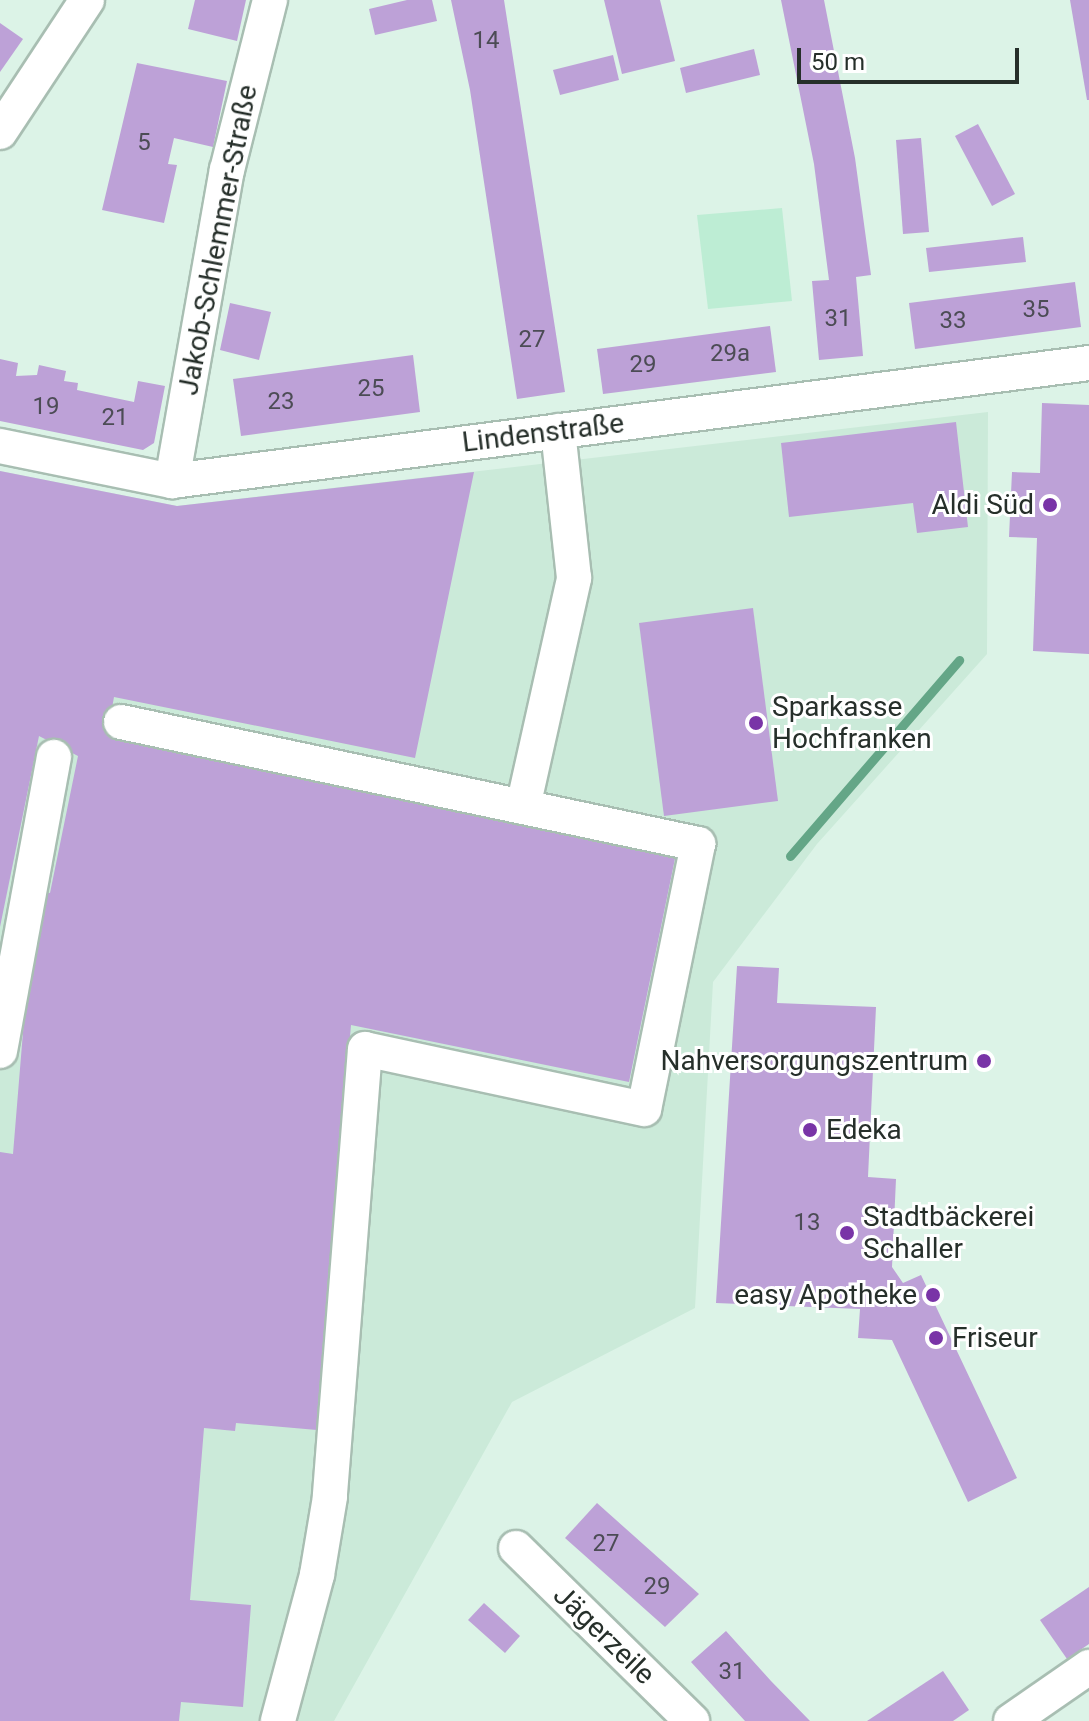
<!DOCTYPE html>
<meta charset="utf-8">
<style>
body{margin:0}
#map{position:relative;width:1089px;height:1721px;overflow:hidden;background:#dcf3e7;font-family:Roboto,sans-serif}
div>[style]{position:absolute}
.built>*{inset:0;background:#cbead9}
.green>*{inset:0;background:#bdedd4}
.stream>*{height:9px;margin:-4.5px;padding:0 4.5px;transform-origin:4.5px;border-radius:4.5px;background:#64a687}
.building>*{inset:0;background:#bda1d7}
.roads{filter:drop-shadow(2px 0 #a8beb2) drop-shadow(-2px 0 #a8beb2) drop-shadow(0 2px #a8beb2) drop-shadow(0 -2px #a8beb2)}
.minor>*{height:34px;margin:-17px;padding:0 17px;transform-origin:17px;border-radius:17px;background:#fff}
.dots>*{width:22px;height:22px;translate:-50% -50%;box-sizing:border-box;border:4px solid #fff;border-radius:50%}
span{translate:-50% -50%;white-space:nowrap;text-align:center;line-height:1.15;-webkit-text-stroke:6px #fff;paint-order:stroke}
.number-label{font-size:24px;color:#4c4c55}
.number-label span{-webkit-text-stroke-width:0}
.street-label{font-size:28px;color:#262f2a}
.poi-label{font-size:28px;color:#262f2a}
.right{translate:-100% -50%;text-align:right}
.left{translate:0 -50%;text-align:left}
.scale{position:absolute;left:797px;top:48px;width:222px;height:36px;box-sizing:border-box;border:4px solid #262f2a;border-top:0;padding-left:10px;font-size:24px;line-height:28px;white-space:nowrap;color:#262f2a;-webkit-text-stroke:6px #fff;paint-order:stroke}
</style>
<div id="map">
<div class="built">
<div style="clip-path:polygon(988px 412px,987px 654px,817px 844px,713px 982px,695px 1308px,512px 1402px,334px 1721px,0 1721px,0 471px,177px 506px)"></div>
</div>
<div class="green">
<div style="clip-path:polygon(782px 208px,792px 301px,708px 309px,697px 215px)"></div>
</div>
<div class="stream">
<div style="left:790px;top:856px;width:259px;rotate:-49.2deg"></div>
</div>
<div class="building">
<div style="clip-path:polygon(195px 0,246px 0,237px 41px,188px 29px)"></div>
<div style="clip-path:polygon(407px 0,432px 0,437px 21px,375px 35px,369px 9px)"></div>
<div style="clip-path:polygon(451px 0,504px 0,565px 392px,517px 399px,470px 90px)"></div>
<div style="clip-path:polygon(604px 0,660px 0,675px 61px,622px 74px)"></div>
<div style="clip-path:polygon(781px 0,824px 0,855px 158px,871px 275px,856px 277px,863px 356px,819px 360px,812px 281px,829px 280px,814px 164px)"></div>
<div style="clip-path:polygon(1070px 0,1089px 0,1089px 100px,1087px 100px)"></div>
<div style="clip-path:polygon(0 23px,23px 39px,0 72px)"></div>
<div style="clip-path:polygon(754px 49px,760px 75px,686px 93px,680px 68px)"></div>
<div style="clip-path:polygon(613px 55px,619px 80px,560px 95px,553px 70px)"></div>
<div style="clip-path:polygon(137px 63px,227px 81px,213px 147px,174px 138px,168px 164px,177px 165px,164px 223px,102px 210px)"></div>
<div style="clip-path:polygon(978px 124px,1015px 194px,992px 206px,955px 136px)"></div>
<div style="clip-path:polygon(921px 138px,929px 232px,903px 234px,896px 140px)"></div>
<div style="clip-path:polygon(1023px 237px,1026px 262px,929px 272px,926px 248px)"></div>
<div style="clip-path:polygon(1075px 282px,1081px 327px,915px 349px,909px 303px)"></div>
<div style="clip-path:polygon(230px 303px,271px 312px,259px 360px,220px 350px)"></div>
<div style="clip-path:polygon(770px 326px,776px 372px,603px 394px,597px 349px)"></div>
<div style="clip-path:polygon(413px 355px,420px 412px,241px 436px,233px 379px)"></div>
<div style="clip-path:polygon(0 359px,18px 363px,16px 376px,37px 375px,39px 365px,66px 371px,64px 381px,78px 383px,77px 390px,134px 402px,138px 381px,165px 386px,154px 443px,143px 450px,0 421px)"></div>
<div style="clip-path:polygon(1042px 403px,1089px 405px,1089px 654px,1033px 651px,1037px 538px,1009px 537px,1012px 472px,1040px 473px)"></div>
<div style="clip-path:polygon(956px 422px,968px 527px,917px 533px,913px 503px,789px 517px,781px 443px)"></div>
<div style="clip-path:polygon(0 471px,177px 506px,474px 472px,415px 758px,114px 697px,108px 731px,677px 849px,629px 1082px,351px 1025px,317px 1430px,236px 1423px,235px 1431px,204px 1428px,190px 1600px,251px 1605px,243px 1707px,181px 1702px,179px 1721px,0 1721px,0 1152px,13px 1154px,29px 959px,43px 892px,50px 893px,78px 756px,39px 736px,0 927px)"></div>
<div style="clip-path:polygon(753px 608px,778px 801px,664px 816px,639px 623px)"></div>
<div style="clip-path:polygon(737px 966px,779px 968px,777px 1003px,876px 1007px,868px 1177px,896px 1179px,892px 1267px,903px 1283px,921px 1275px,1017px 1478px,968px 1502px,892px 1340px,858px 1338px,860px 1309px,716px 1303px)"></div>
<div style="clip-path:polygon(597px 1503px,699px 1594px,665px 1627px,565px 1538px)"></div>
<div style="clip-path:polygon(1089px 1587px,1089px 1644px,1067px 1659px,1040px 1620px)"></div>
<div style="clip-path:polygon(484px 1603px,520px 1636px,505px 1653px,468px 1620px)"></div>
<div style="clip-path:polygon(726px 1631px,771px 1681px,810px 1721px,745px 1721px,691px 1662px)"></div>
<div style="clip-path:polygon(943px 1671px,969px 1710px,953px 1721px,867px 1721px)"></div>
</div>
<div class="roads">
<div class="minor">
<div style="left:0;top:132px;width:158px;rotate:-56.6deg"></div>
<div style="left:0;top:446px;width:176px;rotate:11.5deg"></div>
<div style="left:172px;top:481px;width:925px;rotate:-7.33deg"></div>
<div style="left:172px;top:481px;width:316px;rotate:-80deg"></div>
<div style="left:227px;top:170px;width:175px;rotate:-75.8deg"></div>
<div style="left:121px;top:722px;width:590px;rotate:11.94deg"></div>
<div style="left:698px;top:844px;width:270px;rotate:101.5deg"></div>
<div style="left:644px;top:1109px;width:285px;rotate:-167.9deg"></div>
<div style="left:365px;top:1049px;width:449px;rotate:94.5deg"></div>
<div style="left:330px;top:1497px;width:79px;rotate:99.5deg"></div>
<div style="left:317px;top:1575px;width:151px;rotate:105deg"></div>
<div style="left:523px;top:807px;width:235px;rotate:-77.4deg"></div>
<div style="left:574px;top:578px;width:148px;rotate:-96.2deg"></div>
<div style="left:0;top:1051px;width:299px;rotate:-79.6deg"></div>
<div style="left:516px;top:1548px;width:247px;rotate:44.5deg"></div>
<div style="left:1011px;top:1721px;width:95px;rotate:-34.7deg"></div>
</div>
</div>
<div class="dots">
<div style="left:1050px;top:505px;background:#7934a7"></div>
<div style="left:756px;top:723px;background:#7934a7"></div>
<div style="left:984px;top:1061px;background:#7934a7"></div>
<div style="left:810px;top:1130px;background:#7934a7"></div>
<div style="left:847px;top:1233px;background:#7934a7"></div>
<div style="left:933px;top:1295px;background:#7934a7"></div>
<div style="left:936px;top:1338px;background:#7934a7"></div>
</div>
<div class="number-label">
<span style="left:486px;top:41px">14</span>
<span style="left:144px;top:143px">5</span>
<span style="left:1036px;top:310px">35</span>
<span style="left:838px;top:319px">31</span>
<span style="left:953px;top:321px">33</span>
<span style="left:532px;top:340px">27</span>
<span style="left:730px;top:354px">29a</span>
<span style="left:643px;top:365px">29</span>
<span style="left:371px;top:389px">25</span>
<span style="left:281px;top:402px">23</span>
<span style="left:46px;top:407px">19</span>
<span style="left:115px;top:418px">21</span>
<span style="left:807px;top:1223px">13</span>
<span style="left:606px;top:1544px">27</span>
<span style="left:657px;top:1587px">29</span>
<span style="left:732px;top:1672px">31</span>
</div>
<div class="street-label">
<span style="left:218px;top:240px;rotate:-79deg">Jakob-Schlemmer-Straße</span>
<span style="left:543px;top:433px;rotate:-7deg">Lindenstraße</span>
<span style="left:604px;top:1635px;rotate:44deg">Jägerzeile</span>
</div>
<div class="poi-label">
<span class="right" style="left:1034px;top:505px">Aldi Süd</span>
<span class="left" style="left:772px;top:723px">Sparkasse<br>Hochfranken</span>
<span class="right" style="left:968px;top:1061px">Nahversorgungszentrum</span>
<span class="left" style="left:826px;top:1130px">Edeka</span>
<span class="left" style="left:863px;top:1233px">Stadtbäckerei<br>Schaller</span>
<span class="right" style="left:917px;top:1295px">easy Apotheke</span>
<span class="left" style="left:952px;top:1338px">Friseur</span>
</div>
<div class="scale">50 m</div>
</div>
